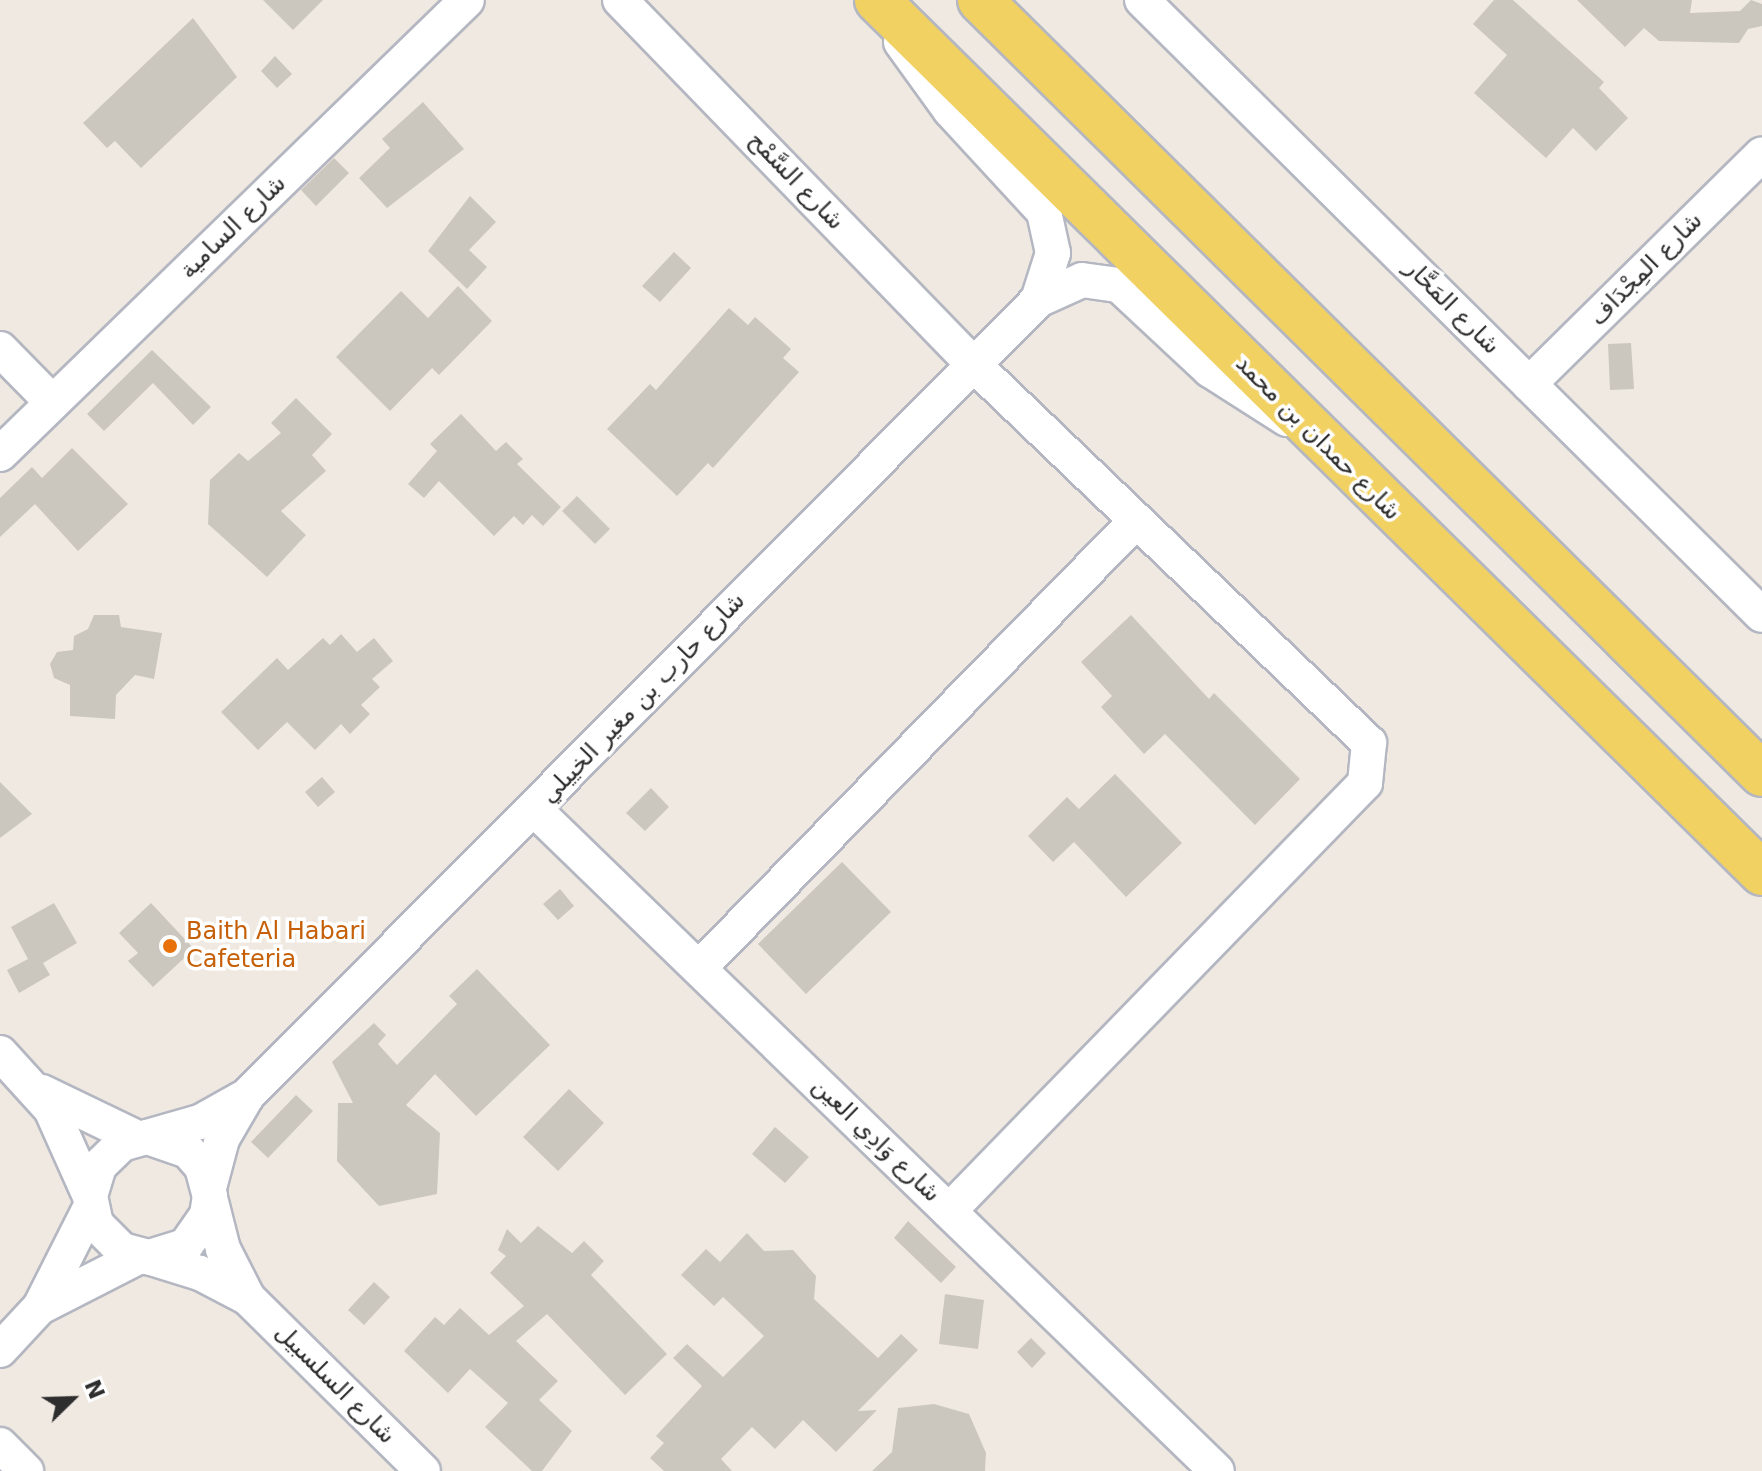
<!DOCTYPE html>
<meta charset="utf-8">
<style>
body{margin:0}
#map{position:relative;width:1762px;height:1471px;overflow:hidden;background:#efe9e1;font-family:"DejaVu Sans","Noto Sans Arabic",sans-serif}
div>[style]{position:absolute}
.building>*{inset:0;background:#cbc7bf}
.roads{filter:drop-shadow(2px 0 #b4b7c1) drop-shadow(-2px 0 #b4b7c1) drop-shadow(0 2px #b4b7c1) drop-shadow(0 -2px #b4b7c1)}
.minor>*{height:34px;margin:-17px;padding:0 17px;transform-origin:17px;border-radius:17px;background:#fff}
.major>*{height:44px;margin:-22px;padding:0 22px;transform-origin:22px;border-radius:22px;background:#f2d163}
.dots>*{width:22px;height:22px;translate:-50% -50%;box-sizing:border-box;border:4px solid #fff;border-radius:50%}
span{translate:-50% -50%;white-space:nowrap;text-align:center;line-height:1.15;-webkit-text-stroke:7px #fff;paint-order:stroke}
.street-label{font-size:24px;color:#2e2e2e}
.food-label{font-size:24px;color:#c56008}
.left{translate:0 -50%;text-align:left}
.north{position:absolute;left:32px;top:1359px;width:80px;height:80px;-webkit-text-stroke:6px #fff;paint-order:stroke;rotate:67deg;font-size:22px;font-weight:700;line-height:32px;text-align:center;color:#2e2e2e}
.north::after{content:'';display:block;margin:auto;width:28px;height:36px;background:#2e2e2e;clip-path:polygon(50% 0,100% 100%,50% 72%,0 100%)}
</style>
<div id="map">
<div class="building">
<div style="clip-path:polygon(263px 0,323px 0,293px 30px)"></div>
<div style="clip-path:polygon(1494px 0,1513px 0,1604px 82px,1599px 88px,1628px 118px,1596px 151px,1573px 128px,1546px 158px,1474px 93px,1507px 55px,1473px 24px)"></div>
<div style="clip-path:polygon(1577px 0,1692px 0,1690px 13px,1740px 11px,1751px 0,1762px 4px,1762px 26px,1748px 29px,1739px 43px,1659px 41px,1644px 28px,1625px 47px)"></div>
<div style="clip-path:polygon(193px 18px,237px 77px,141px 168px,115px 141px,107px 148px,83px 123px)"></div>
<div style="clip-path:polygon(275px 56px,292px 74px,277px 88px,261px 71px)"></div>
<div style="clip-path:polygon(423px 102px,464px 149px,387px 208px,359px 178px,390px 148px,382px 139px)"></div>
<div style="clip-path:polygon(334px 158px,349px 173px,316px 206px,301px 190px)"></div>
<div style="clip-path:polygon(470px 196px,496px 222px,469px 250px,487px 267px,467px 289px,428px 251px)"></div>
<div style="clip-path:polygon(674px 252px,691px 268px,660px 302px,642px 286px)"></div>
<div style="clip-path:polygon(458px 286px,492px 321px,439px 375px,432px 368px,390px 411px,336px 357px,401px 291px,428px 318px)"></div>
<div style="clip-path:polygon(729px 308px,748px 325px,755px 317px,791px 349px,783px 358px,799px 372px,713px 468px,708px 463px,677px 496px,607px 429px,650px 384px,656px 390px)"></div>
<div style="clip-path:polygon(1631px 343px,1634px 389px,1610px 390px,1608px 344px)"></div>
<div style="clip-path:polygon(152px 350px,211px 407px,193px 425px,153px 383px,104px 431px,87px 414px)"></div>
<div style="clip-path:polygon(296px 398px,332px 434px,312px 455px,326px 471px,281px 511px,306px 535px,267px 577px,208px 524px,210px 480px,239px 453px,248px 461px,281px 433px,271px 423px)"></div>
<div style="clip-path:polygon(461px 414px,496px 451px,506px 442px,523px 459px,517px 464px,561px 507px,543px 526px,532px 515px,523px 525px,514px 516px,494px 536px,439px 481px,424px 498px,408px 484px,437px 451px,430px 444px)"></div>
<div style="clip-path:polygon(72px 448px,128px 504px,78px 551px,35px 504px,0 537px,0 498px,32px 467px,42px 478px)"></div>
<div style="clip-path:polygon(577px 496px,610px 529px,595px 544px,562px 511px)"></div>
<div style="clip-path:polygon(94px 615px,119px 615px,121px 627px,162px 633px,154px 679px,135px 675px,116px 695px,115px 719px,70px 716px,70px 685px,54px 678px,50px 664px,57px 652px,73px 650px,74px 636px,88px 629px)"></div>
<div style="clip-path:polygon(1131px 615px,1209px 699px,1214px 693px,1300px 779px,1255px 825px,1165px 734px,1144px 754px,1101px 707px,1112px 696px,1081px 662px)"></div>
<div style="clip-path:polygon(341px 634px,357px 652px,374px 638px,393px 661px,372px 679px,380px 687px,361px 705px,370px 714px,350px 734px,341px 724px,315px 750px,287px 722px,258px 750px,221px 712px,277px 658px,288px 670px,323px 638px,330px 645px)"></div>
<div style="clip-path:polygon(1115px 774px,1182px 843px,1126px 897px,1074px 842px,1053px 862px,1028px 836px,1067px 797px,1079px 809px)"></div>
<div style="clip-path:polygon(322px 777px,335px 792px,318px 807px,305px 792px)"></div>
<div style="clip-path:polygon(0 782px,32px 814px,0 838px)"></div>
<div style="clip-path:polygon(651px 788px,669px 807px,645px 831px,626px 813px)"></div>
<div style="clip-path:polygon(842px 862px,891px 912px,806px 994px,758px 944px)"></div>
<div style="clip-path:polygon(560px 889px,574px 906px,558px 920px,543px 904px)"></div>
<div style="clip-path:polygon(54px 903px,77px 943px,43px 963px,50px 975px,19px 993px,7px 970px,28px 959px,11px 927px)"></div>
<div style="clip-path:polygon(151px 903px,194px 949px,153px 987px,128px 961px,138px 953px,119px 933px)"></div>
<div style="clip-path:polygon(477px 969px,550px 1045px,476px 1116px,435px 1074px,406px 1105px,440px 1133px,437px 1194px,379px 1206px,337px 1161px,338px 1103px,353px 1103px,332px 1062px,374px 1023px,386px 1035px,378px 1044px,397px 1065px,457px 1004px,449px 996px)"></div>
<div style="clip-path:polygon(569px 1089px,604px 1123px,558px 1171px,523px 1137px)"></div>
<div style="clip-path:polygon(296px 1095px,313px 1111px,268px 1158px,251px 1142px)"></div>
<div style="clip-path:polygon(775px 1127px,809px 1157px,785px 1183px,752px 1154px)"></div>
<div style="clip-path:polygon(908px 1221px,956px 1267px,941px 1283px,894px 1238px)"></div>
<div style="clip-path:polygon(538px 1226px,572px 1253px,584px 1241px,604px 1261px,591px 1275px,667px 1354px,625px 1395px,547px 1314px,516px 1341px,558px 1381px,539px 1400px,572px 1431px,542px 1471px,532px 1471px,485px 1427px,508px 1403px,470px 1369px,448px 1393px,404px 1351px,435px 1317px,444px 1325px,460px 1308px,489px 1335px,524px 1306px,490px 1273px,506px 1256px,498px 1250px,507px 1229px,521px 1243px)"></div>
<div style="clip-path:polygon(747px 1233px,764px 1251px,793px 1250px,816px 1276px,814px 1299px,878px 1358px,901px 1334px,918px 1350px,858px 1411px,877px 1410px,836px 1452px,803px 1420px,775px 1449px,752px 1427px,721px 1459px,732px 1471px,664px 1471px,650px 1458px,664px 1443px,656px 1436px,702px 1386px,673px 1358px,687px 1344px,723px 1377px,764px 1336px,723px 1297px,714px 1306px,681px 1275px,706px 1249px,720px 1262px)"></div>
<div style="clip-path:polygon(374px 1282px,390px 1297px,364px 1325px,348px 1310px)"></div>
<div style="clip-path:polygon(945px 1294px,984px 1300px,978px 1349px,939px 1344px)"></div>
<div style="clip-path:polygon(1031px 1338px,1046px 1353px,1032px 1368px,1017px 1352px)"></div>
<div style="clip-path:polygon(934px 1404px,969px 1414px,986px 1453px,985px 1471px,872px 1471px,892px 1452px,898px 1408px)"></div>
</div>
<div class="roads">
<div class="minor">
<div style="left:620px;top:0;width:504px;rotate:45.88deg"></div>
<div style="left:971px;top:362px;width:551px;rotate:43.75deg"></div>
<div style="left:1369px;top:743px;width:40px;rotate:95.7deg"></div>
<div style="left:1365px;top:783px;width:597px;rotate:134.19deg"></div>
<div style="left:1142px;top:0;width:873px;rotate:44.77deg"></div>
<div style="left:901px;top:42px;width:84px;rotate:54.2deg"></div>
<div style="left:950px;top:110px;width:139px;rotate:47.3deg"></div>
<div style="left:1044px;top:212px;width:42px;rotate:77.6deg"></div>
<div style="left:1053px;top:253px;width:49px;rotate:107.7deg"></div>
<div style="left:0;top:349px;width:74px;rotate:45.5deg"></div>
<div style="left:1529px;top:384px;width:327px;rotate:-44.6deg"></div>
<div style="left:0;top:454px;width:651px;rotate:-44.19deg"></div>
<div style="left:534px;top:809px;width:951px;rotate:44.11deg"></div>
<div style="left:699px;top:968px;width:625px;rotate:-45.65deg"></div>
<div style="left:0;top:1053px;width:76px;rotate:47.7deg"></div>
<div style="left:51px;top:1109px;width:95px;rotate:65.9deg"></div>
<div style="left:42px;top:1092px;width:106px;rotate:25.8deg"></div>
<div style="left:147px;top:1137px;width:43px;rotate:18.9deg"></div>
<div style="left:188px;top:1151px;width:21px;rotate:49deg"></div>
<div style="left:202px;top:1167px;width:30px;rotate:75deg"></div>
<div style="left:210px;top:1196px;width:19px;rotate:99deg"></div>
<div style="left:207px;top:1215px;width:38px;rotate:125deg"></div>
<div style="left:185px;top:1246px;width:39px;rotate:163deg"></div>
<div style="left:148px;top:1257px;width:27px;rotate:-165deg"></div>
<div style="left:122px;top:1250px;width:37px;rotate:-135deg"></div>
<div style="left:96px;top:1224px;width:29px;rotate:-102deg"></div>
<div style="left:90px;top:1196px;width:31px;rotate:-73deg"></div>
<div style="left:99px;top:1166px;width:32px;rotate:-44deg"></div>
<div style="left:122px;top:1144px;width:81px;rotate:-15.8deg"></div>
<div style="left:200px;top:1122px;width:49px;rotate:-29.2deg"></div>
<div style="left:209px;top:1188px;width:51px;rotate:-75.1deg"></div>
<div style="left:222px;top:1139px;width:50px;rotate:-59.8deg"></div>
<div style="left:247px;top:1096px;width:1122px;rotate:-45.18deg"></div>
<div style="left:1038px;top:300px;width:48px;rotate:-24.4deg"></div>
<div style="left:1082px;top:280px;width:37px;rotate:8deg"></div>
<div style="left:1119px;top:285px;width:125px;rotate:43deg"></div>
<div style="left:1210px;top:370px;width:91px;rotate:32.5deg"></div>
<div style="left:210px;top:1198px;width:53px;rotate:75.7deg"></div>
<div style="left:223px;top:1249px;width:55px;rotate:63deg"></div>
<div style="left:148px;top:1257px;width:54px;rotate:17.1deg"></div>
<div style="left:200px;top:1273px;width:54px;rotate:27.5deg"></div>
<div style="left:248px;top:1298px;width:246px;rotate:44.7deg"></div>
<div style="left:44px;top:1305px;width:108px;rotate:-27deg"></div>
<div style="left:0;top:1350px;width:59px;rotate:-47.1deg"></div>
<div style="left:40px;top:1307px;width:113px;rotate:-63.2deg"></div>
<div style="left:0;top:1445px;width:37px;rotate:45deg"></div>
</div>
<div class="major">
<div style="left:877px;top:0;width:1243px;rotate:44.61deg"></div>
<div style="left:980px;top:0;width:1100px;rotate:44.71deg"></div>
</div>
</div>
<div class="dots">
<div style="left:170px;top:946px;background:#e8710a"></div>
</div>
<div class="street-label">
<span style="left:796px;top:181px;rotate:46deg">شارع السَّمْح</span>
<span style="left:233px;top:227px;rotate:-44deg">شارع السامية</span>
<span style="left:1646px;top:269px;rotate:-45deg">شارع المِجْدَاف</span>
<span style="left:1452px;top:307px;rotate:45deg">شارع المَحَّار</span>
<span style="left:1318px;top:438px;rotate:45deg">شارع حمدان بن محمد</span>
<span style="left:643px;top:698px;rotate:-46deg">شارع حارب بن مغير الخييلي</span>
<span style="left:876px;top:1140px;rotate:44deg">شارع وَادِي العين</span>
<span style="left:335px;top:1384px;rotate:45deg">شارع السلسبيل</span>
</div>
<div class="food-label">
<span class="left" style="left:186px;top:946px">Baith Al Habari<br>Cafeteria</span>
</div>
<div class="north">N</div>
</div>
